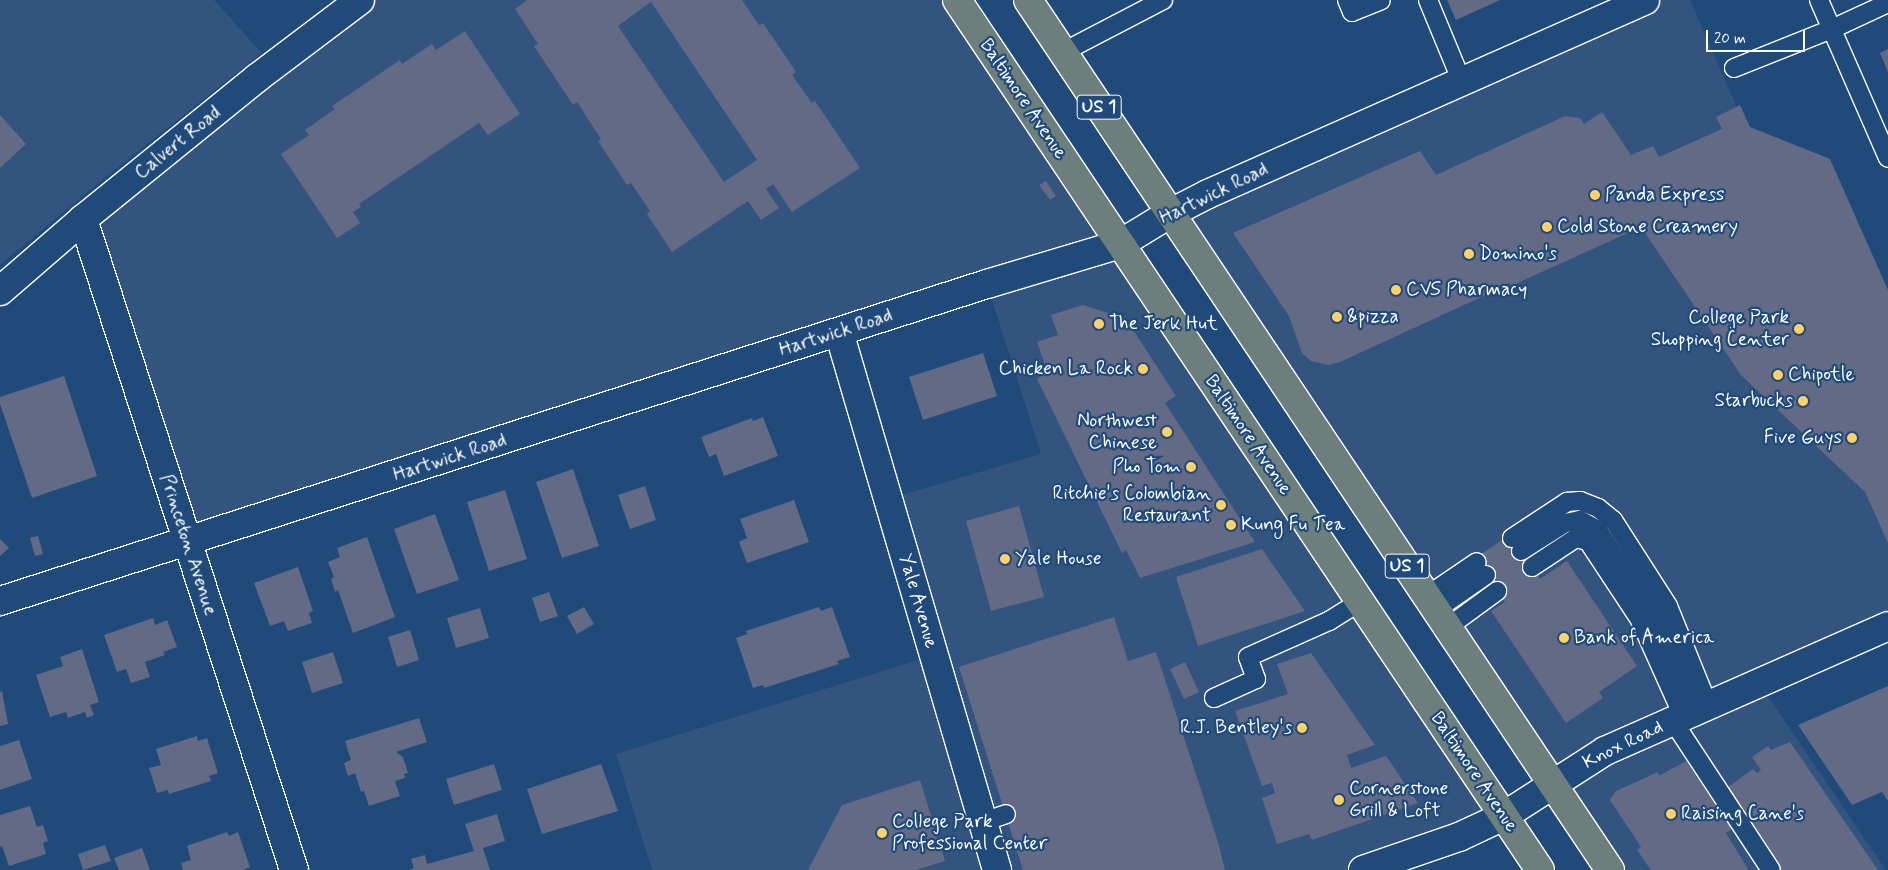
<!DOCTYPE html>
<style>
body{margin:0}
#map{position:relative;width:1888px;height:870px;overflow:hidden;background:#1f4a7a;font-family:Mynerve,sans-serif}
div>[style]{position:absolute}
.built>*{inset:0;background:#33547e}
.building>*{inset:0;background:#626a86}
.roads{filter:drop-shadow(1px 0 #fff) drop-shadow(-1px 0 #fff) drop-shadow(0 1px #fff) drop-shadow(0 -1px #fff)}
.lane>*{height:18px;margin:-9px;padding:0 9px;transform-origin:9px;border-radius:9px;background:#1f4a7a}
.street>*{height:28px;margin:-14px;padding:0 14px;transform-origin:14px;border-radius:14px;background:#1f4a7a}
.secondary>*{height:28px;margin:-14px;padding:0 14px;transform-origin:14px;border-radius:14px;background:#1f4a7a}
.primary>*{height:28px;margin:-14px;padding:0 14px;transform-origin:14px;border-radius:14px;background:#6c7f7c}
.dots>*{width:14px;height:14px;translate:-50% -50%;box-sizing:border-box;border:2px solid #1f4a7a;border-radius:50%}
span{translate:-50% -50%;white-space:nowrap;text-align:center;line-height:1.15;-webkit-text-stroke:4.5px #1f4a7a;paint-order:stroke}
.shield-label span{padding:1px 4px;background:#1f4a7a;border:1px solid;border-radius:4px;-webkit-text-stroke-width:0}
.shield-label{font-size:18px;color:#fff;font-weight:700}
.street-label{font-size:19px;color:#fff}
.poi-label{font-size:19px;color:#fff}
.left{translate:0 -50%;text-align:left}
.right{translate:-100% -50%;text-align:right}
.scale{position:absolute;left:1706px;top:30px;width:99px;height:22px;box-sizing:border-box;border:2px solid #fff;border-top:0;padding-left:6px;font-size:15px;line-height:18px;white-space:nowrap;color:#fff;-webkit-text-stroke:4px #1f4a7a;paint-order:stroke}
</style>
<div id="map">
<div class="built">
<div style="clip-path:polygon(0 0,214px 0,262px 53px,107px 176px,0 265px)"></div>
<div style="clip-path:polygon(360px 0,957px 0,1504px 816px,1363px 870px,652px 870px,616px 754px,934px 655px,888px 499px,1041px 454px,987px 284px,187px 542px,83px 219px)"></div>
<div style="clip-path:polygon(1645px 0,1690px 0,1745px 126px,1826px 157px,1888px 301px,1888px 626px,1759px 683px,1886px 870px,1611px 870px,1171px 213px)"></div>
</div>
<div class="building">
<div style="clip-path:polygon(evenodd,527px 0,742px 0,759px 25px,763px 23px,796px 72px,792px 75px,812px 103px,815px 101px,860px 168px,792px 212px,773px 184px,766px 189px,779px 208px,761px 220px,748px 201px,672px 252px,647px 214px,650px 211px,631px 183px,627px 185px,598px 141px,601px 139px,577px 102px,573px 105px,534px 46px,538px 44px,515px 9px,527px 0,651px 2px,757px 160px,724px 182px,618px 26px,651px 2px)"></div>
<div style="clip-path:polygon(1447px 0,1500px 0,1456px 20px)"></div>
<div style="clip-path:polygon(465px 31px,520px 114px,488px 135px,479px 123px,359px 204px,361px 207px,353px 212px,360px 223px,337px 238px,281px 154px,309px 135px,305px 130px,335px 109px,332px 106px,400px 60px,402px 64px,432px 44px,436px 50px)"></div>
<div style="clip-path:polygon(1888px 49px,1888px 72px,1880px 53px)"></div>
<div style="clip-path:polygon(1740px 105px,1750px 127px,1830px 159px,1888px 290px,1888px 543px,1865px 492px,1741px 375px,1641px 227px,1511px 286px,1510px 283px,1502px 285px,1503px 287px,1340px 362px,1329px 365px,1311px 361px,1302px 353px,1289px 316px,1233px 233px,1420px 151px,1436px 175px,1565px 116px,1580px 118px,1584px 124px,1602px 112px,1631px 155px,1653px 146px,1659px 157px,1722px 129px,1716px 117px)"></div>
<div style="clip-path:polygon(0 115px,26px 144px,0 168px)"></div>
<div style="clip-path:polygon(1046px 181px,1056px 196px,1050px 200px,1039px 185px)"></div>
<div style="clip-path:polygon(1083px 305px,1126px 319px,1176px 396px,1165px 403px,1255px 542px,1140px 578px,1126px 550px,1122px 553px,1037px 379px,1047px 371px,1037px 342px,1058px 335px,1051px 315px)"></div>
<div style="clip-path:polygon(983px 353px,997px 396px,923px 420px,909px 377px)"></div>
<div style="clip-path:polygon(64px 376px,97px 476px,32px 498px,0 404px,0 397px)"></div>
<div style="clip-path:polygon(763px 417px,778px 456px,724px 476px,716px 454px,709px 457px,701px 437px,752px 418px,753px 421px)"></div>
<div style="clip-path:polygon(573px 469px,599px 546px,562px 558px,536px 482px)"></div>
<div style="clip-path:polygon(645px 486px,656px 520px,630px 529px,618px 495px)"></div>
<div style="clip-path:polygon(505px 490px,527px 559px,489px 571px,467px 502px)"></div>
<div style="clip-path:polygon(794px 500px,809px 542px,747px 563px,739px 542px,747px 538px,740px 519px)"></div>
<div style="clip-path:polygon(1019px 506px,1044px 597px,991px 611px,966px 521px)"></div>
<div style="clip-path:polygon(435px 514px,459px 580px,417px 594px,394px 529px)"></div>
<div style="clip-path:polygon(1510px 535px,1540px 579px,1567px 561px,1637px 666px,1599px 692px,1603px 698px,1566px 723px,1491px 611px,1505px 602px,1475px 558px)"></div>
<div style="clip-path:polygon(38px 536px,43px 554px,35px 556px,30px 538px)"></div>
<div style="clip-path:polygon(367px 537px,395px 617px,353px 633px,338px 590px,335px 592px,331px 579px,334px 577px,328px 562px,340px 557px,337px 548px)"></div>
<div style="clip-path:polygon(0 539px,9px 548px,0 556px)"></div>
<div style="clip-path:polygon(1262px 549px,1305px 611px,1198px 646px,1176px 577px)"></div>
<div style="clip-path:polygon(298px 567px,313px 611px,309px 613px,312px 623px,288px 631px,284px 621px,270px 626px,254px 583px)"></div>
<div style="clip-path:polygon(549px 592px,558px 616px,540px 622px,532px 598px)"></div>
<div style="clip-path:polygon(584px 607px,594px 624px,577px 634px,567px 616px)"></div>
<div style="clip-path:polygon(819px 607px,821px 611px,832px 607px,850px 657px,837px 661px,839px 664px,764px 688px,763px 685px,753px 688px,736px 638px,747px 634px,746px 631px)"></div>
<div style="clip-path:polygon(480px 608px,489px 638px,456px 648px,447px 618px)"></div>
<div style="clip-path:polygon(1114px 617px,1128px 661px,1156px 652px,1218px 842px,1225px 870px,1023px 870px,959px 667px)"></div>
<div style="clip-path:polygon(153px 618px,155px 625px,167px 620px,177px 647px,163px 652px,165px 655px,145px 662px,150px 677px,131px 683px,126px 669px,117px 672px,104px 635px)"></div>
<div style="clip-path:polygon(410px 630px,419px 660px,397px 667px,388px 637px)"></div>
<div style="clip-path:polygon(82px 649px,99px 702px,90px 705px,94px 715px,87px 718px,85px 712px,68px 718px,66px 712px,50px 717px,36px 675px,63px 666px,60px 657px)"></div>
<div style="clip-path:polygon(333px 652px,343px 683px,312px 693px,302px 662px)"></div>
<div style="clip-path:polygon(1311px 653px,1375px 745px,1347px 755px,1351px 768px,1386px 756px,1418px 803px,1312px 840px,1309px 834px,1277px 844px,1262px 798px,1275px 793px,1272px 783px,1262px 786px,1235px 711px,1288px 694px,1277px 664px)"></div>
<div style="clip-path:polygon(1185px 662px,1199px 692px,1184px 699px,1170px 669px)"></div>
<div style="clip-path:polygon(1888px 686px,1888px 801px,1882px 792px,1852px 805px,1798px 725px)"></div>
<div style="clip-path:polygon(2px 691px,8px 724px,0 726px,0 692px)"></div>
<div style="clip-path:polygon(419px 718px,427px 742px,396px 752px,403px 757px,408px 773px,404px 774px,405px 778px,395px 781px,400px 796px,369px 806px,364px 791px,361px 792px,355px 773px,348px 776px,344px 763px,351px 760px,345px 741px)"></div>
<div style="clip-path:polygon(197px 736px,198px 741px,207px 738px,218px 773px,209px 776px,211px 781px,169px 794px,168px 790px,157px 793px,149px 768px,161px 765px,156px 749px)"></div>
<div style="clip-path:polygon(19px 740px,32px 779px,0 790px,0 746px)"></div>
<div style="clip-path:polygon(1790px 742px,1878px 870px,1780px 870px,1724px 790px,1753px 769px,1757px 773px,1761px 770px,1752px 757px,1768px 746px,1771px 750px)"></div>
<div style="clip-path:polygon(1686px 761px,1732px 829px,1726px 833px,1748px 869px,1746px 870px,1651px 870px,1637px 850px,1641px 847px,1610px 800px,1616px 791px,1658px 772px,1659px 776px)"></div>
<div style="clip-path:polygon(494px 764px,502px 790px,454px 805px,446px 779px)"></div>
<div style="clip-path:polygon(601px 764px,618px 811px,542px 834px,527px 789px)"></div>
<div style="clip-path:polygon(920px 780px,945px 861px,916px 870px,808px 870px,842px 805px)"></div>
<div style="clip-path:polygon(30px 806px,37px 827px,43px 825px,48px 841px,43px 843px,46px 854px,9px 866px,2px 846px,0 847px,0 815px)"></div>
<div style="clip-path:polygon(497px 814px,505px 841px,483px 848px,490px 870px,409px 870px,414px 868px,411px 859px,425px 855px,427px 864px,474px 851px,465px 824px)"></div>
<div style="clip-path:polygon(227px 832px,229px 836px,238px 832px,250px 867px,243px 870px,183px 870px,181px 863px,191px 860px,187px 846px)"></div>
<div style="clip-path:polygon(105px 845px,111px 861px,83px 870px,78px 854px)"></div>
<div style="clip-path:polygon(142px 848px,150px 870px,119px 870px,114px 858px)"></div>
</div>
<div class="roads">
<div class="lane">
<div style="left:1347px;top:0;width:13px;rotate:67deg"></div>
<div style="left:1352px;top:12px;width:31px;rotate:-22deg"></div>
<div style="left:1428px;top:0;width:89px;rotate:67.5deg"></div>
<div style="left:1819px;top:0;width:172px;rotate:66.4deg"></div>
<div style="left:1063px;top:52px;width:113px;rotate:-27.5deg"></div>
<div style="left:1734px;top:68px;width:105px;rotate:-21.7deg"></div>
<div style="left:1832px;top:29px;width:62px;rotate:-24.9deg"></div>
<div style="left:1512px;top:538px;width:66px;rotate:-33.2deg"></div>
<div style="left:1567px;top:502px;width:13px;rotate:-4deg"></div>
<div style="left:1580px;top:501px;width:19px;rotate:21deg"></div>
<div style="left:1598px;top:508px;width:19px;rotate:39deg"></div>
<div style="left:1613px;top:520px;width:102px;rotate:57.4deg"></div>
<div style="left:1668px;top:606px;width:107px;rotate:68deg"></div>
<div style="left:1521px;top:551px;width:52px;rotate:-32.5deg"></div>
<div style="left:1565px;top:523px;width:15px;rotate:-11deg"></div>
<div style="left:1580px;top:520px;width:21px;rotate:29deg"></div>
<div style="left:1598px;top:530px;width:105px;rotate:56.6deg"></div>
<div style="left:1656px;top:618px;width:101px;rotate:68deg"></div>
<div style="left:1532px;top:567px;width:53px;rotate:-33.4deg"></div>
<div style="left:1576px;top:538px;width:12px;rotate:14deg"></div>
<div style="left:1588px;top:541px;width:95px;rotate:56.6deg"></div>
<div style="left:1640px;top:620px;width:105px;rotate:65.9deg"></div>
<div style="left:1427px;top:596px;width:60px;rotate:-34.2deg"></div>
<div style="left:1436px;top:610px;width:61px;rotate:-35deg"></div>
<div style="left:1448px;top:627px;width:61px;rotate:-36.3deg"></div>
<div style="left:1214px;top:698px;width:46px;rotate:-24.3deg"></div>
<div style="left:1256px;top:679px;width:23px;rotate:-110deg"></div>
<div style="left:1248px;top:657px;width:89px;rotate:-24deg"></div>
<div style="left:1329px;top:621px;width:36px;rotate:-32deg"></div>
<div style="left:1673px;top:721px;width:178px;rotate:56.7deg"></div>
<div style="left:983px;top:822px;width:24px;rotate:-19deg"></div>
</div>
<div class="street">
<div style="left:83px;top:219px;width:684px;rotate:72.04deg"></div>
<div style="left:0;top:291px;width:110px;rotate:-40.9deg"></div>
<div style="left:83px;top:219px;width:224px;rotate:-39deg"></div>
<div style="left:257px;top:78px;width:129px;rotate:-37.1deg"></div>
<div style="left:839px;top:332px;width:561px;rotate:73.63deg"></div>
<div style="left:0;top:601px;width:1037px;rotate:-17.81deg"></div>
<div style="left:987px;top:284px;width:139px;rotate:-16.7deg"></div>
<div style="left:1120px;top:244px;width:60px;rotate:-31.3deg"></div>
<div style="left:1171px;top:213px;width:42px;rotate:-27.2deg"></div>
<div style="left:1208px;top:194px;width:478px;rotate:-23.9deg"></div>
<div style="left:1363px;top:870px;width:102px;rotate:-19deg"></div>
<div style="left:1459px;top:837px;width:50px;rotate:-25deg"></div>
</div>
<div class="secondary">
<div style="left:1504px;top:816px;width:120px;rotate:-32.8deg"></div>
<div style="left:1605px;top:751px;width:309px;rotate:-23.8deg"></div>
</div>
<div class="primary">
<div style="left:957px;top:0;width:1047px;rotate:56.17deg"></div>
<div style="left:1028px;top:0;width:1047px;rotate:56.22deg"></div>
</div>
</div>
<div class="dots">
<div style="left:1595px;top:195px;background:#ffd166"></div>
<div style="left:1547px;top:227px;background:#ffd166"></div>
<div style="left:1469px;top:254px;background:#ffd166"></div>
<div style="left:1396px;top:290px;background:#ffd166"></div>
<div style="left:1337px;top:317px;background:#ffd166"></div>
<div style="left:1099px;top:324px;background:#ffd166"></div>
<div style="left:1799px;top:329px;background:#ffd166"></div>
<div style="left:1143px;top:369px;background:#ffd166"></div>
<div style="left:1778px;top:375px;background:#ffd166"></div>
<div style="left:1803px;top:401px;background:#ffd166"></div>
<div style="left:1167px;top:432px;background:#ffd166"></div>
<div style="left:1852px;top:438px;background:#ffd166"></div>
<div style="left:1191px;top:467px;background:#ffd166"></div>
<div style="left:1221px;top:505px;background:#ffd166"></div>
<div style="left:1231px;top:525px;background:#ffd166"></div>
<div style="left:1005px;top:559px;background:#ffd166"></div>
<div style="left:1564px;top:638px;background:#ffd166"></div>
<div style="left:1302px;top:728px;background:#ffd166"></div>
<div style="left:1339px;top:800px;background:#ffd166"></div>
<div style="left:1671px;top:814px;background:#ffd166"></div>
<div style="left:882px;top:833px;background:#ffd166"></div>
</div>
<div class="shield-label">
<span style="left:1099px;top:107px">US 1</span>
<span style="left:1407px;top:566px">US 1</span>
</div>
<div class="street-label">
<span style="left:1023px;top:99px;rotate:56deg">Baltimore Avenue</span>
<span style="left:178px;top:143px;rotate:-39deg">Calvert Road</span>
<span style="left:1214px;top:194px;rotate:-26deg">Hartwick Road</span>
<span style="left:836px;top:333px;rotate:-18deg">Hartwick Road</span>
<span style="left:1248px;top:435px;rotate:56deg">Baltimore Avenue</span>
<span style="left:450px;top:458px;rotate:-18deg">Hartwick Road</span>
<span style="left:188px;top:545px;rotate:72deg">Princeton Avenue</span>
<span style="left:918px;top:601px;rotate:74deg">Yale Avenue</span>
<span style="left:1623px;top:745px;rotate:-26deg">Knox Road</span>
<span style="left:1474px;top:772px;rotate:56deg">Baltimore Avenue</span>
</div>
<div class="poi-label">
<span class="left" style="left:1605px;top:195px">Panda Express</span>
<span class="left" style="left:1557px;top:227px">Cold Stone Creamery</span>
<span class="left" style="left:1479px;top:254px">Domino's</span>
<span class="left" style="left:1406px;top:290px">CVS Pharmacy</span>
<span class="left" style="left:1347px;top:317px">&amp;pizza</span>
<span class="right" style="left:1789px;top:329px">College Park<br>Shopping Center</span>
<span class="left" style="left:1109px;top:324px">The Jerk Hut</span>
<span class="right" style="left:1133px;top:369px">Chicken La Rock</span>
<span class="left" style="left:1788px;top:375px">Chipotle</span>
<span class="right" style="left:1793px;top:401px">Starbucks</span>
<span class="right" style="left:1157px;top:432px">Northwest<br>Chinese</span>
<span class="right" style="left:1842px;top:438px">Five Guys</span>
<span class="right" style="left:1181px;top:467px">Pho Tom</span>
<span class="right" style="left:1211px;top:505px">Ritchie's Colombian<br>Restaurant</span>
<span class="left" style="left:1241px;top:525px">Kung Fu Tea</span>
<span class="left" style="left:1015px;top:559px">Yale House</span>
<span class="left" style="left:1574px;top:638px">Bank of America</span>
<span class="right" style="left:1292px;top:728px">R.J. Bentley's</span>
<span class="left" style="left:1349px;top:800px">Cornerstone<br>Grill &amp; Loft</span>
<span class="left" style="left:1681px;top:814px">Raising Cane's</span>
<span class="left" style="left:892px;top:833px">College Park<br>Professional Center</span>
</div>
<div class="scale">20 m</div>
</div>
